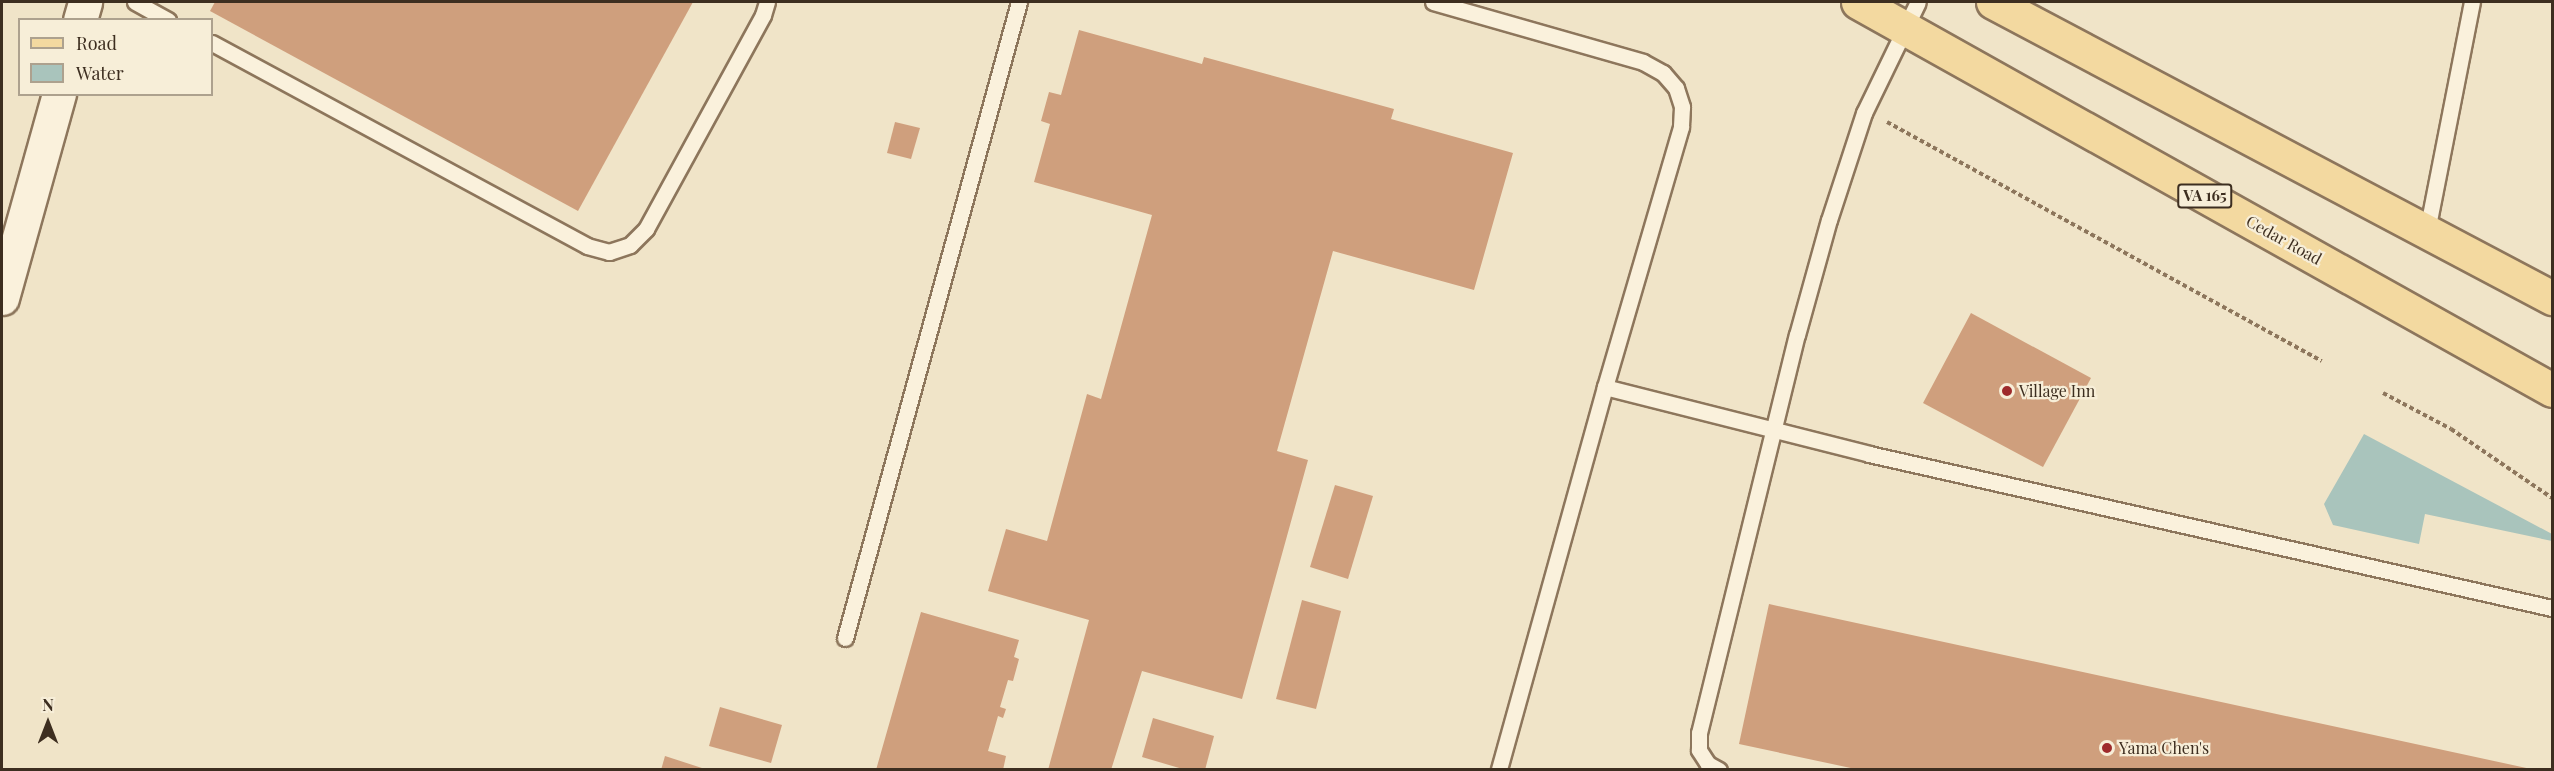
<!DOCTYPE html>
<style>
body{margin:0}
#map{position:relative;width:2554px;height:771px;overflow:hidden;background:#f0e4c8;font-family:"Playfair Display",serif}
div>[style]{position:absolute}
.water>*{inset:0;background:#a9c4bc}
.building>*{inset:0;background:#cf9f7d}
.path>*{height:4px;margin-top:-2px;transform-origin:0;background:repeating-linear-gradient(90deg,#8d765c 0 4.5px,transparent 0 7.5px)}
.roads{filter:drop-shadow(2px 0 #8d765c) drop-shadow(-2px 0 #8d765c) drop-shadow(0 2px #8d765c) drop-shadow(0 -2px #8d765c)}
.lane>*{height:15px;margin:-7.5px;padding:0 7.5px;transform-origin:7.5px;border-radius:7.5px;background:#faf1dc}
.secondary>*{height:33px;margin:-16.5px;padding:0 16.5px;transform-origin:16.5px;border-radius:16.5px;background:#faf1dc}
.primary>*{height:33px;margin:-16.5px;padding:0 16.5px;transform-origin:16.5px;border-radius:16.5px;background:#f3d9a0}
.dots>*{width:16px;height:16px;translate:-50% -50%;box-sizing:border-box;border:3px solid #f7eed8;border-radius:50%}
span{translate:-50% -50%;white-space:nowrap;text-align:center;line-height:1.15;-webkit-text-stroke:4.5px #f7eed8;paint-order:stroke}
.shield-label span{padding:2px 4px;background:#f7eed8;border:2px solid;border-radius:4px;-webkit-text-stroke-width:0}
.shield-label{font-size:15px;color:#3d2e20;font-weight:700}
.street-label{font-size:16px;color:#3d2e20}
.poi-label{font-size:16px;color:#3d2e20}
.left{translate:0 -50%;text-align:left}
.frame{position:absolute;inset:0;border:3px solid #3d2e20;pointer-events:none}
.legend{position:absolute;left:18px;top:18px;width:195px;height:78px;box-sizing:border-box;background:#f7eed8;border:2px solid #ada18e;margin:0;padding:8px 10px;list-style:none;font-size:18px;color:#3d2e20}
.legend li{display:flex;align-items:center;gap:12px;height:30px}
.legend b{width:30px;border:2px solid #ada18e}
.north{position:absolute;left:18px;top:693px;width:60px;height:60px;-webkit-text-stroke:4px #f7eed8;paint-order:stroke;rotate:0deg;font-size:16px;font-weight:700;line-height:24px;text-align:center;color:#3d2e20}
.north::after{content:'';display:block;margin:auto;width:21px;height:27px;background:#3d2e20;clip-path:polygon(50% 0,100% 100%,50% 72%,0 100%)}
</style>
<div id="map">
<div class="water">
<div style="clip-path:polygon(2364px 434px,2552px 534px,2552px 541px,2425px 514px,2419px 544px,2333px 525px,2324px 504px)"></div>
</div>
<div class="building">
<div style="clip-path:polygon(215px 2px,693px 2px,578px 211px,210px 11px)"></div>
<div style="clip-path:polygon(1079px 30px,1202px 64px,1204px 57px,1394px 109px,1391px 119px,1513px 153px,1474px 290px,1333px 251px,1277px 451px,1308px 460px,1242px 699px,1142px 671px,1111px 770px,1048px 770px,1089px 620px,988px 591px,1006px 529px,1047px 541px,1087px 394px,1101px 399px,1152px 215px,1034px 182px,1050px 124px,1041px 121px,1049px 92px,1061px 95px)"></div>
<div style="clip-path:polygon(895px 122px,920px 128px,911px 159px,887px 153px)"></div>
<div style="clip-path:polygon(1971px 313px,2091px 378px,2043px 467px,1923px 403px)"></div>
<div style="clip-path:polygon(1335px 485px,1373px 496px,1348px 579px,1310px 567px)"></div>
<div style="clip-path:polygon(1302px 600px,1341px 611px,1316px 709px,1276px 699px)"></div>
<div style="clip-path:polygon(1769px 604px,2531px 769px,2531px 770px,1860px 770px,1739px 744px)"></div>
<div style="clip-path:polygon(921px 612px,1019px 640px,1014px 657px,1019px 659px,1013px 681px,1008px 680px,1000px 707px,1006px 709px,1003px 718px,998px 716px,988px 751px,1006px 756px,1003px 770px,876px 770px)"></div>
<div style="clip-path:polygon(720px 707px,782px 725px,771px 763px,709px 746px)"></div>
<div style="clip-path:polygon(1153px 718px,1214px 736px,1205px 770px,1186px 770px,1142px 757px)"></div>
<div style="clip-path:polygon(665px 756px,705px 769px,705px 770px,661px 770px)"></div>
</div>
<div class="path">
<div style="left:1887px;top:122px;width:496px;rotate:28.8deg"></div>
<div style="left:2383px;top:393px;width:77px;rotate:27.9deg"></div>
<div style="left:2451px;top:429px;width:122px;rotate:34.3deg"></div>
</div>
<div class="roads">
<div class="lane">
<div style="left:135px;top:2px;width:38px;rotate:29deg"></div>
<div style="left:1433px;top:2px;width:218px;rotate:15.9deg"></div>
<div style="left:1643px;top:62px;width:23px;rotate:29deg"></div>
<div style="left:1663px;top:73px;width:20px;rotate:49deg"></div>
<div style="left:1676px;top:88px;width:20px;rotate:72deg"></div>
<div style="left:1682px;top:107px;width:20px;rotate:93deg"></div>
<div style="left:1681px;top:127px;width:271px;rotate:106.3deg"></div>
<div style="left:1605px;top:387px;width:397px;rotate:105.5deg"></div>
<div style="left:212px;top:43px;width:426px;rotate:28.4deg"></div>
<div style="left:587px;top:246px;width:23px;rotate:15deg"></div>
<div style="left:609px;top:252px;width:22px;rotate:-18deg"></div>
<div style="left:630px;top:245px;width:23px;rotate:-45deg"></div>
<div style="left:646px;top:229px;width:244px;rotate:-61.3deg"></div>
<div style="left:763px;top:15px;width:14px;rotate:-73deg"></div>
<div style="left:2427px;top:231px;width:233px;rotate:-78.9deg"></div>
<div style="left:1605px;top:387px;width:272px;rotate:14.2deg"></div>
<div style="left:1869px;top:454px;width:700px;rotate:12.71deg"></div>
<div style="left:845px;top:638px;width:659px;rotate:-74.7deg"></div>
<div style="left:1719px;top:770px;width:13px;rotate:-151deg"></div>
<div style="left:1708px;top:764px;width:17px;rotate:-123deg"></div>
<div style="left:1699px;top:750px;width:17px;rotate:-90deg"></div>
<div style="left:1699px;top:733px;width:410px;rotate:-76.2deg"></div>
<div style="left:1797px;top:335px;width:119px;rotate:-74.5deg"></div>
<div style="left:1829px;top:220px;width:113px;rotate:-71.9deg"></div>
<div style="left:1864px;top:113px;width:123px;rotate:-64.1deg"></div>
</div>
<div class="secondary">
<div style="left:80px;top:20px;width:19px;rotate:-74deg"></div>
<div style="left:2px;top:298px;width:212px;rotate:-74.4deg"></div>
</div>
<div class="primary">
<div style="left:1858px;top:2px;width:795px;rotate:29.21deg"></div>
<div style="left:1993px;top:2px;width:633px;rotate:27.9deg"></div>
</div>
</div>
<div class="dots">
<div style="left:2007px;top:391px;background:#9e2a2b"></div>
<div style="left:2107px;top:748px;background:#9e2a2b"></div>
</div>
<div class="shield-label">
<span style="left:2205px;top:196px">VA 165</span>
</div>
<div class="street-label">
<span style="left:2284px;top:240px;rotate:29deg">Cedar Road</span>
</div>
<div class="poi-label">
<span class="left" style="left:2019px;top:391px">Village Inn</span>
<span class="left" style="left:2119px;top:748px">Yama Chen's</span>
</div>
<div class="frame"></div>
<ul class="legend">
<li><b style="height:8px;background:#f3d9a0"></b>Road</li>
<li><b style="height:16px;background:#a9c4bc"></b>Water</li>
</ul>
<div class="north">N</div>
</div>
